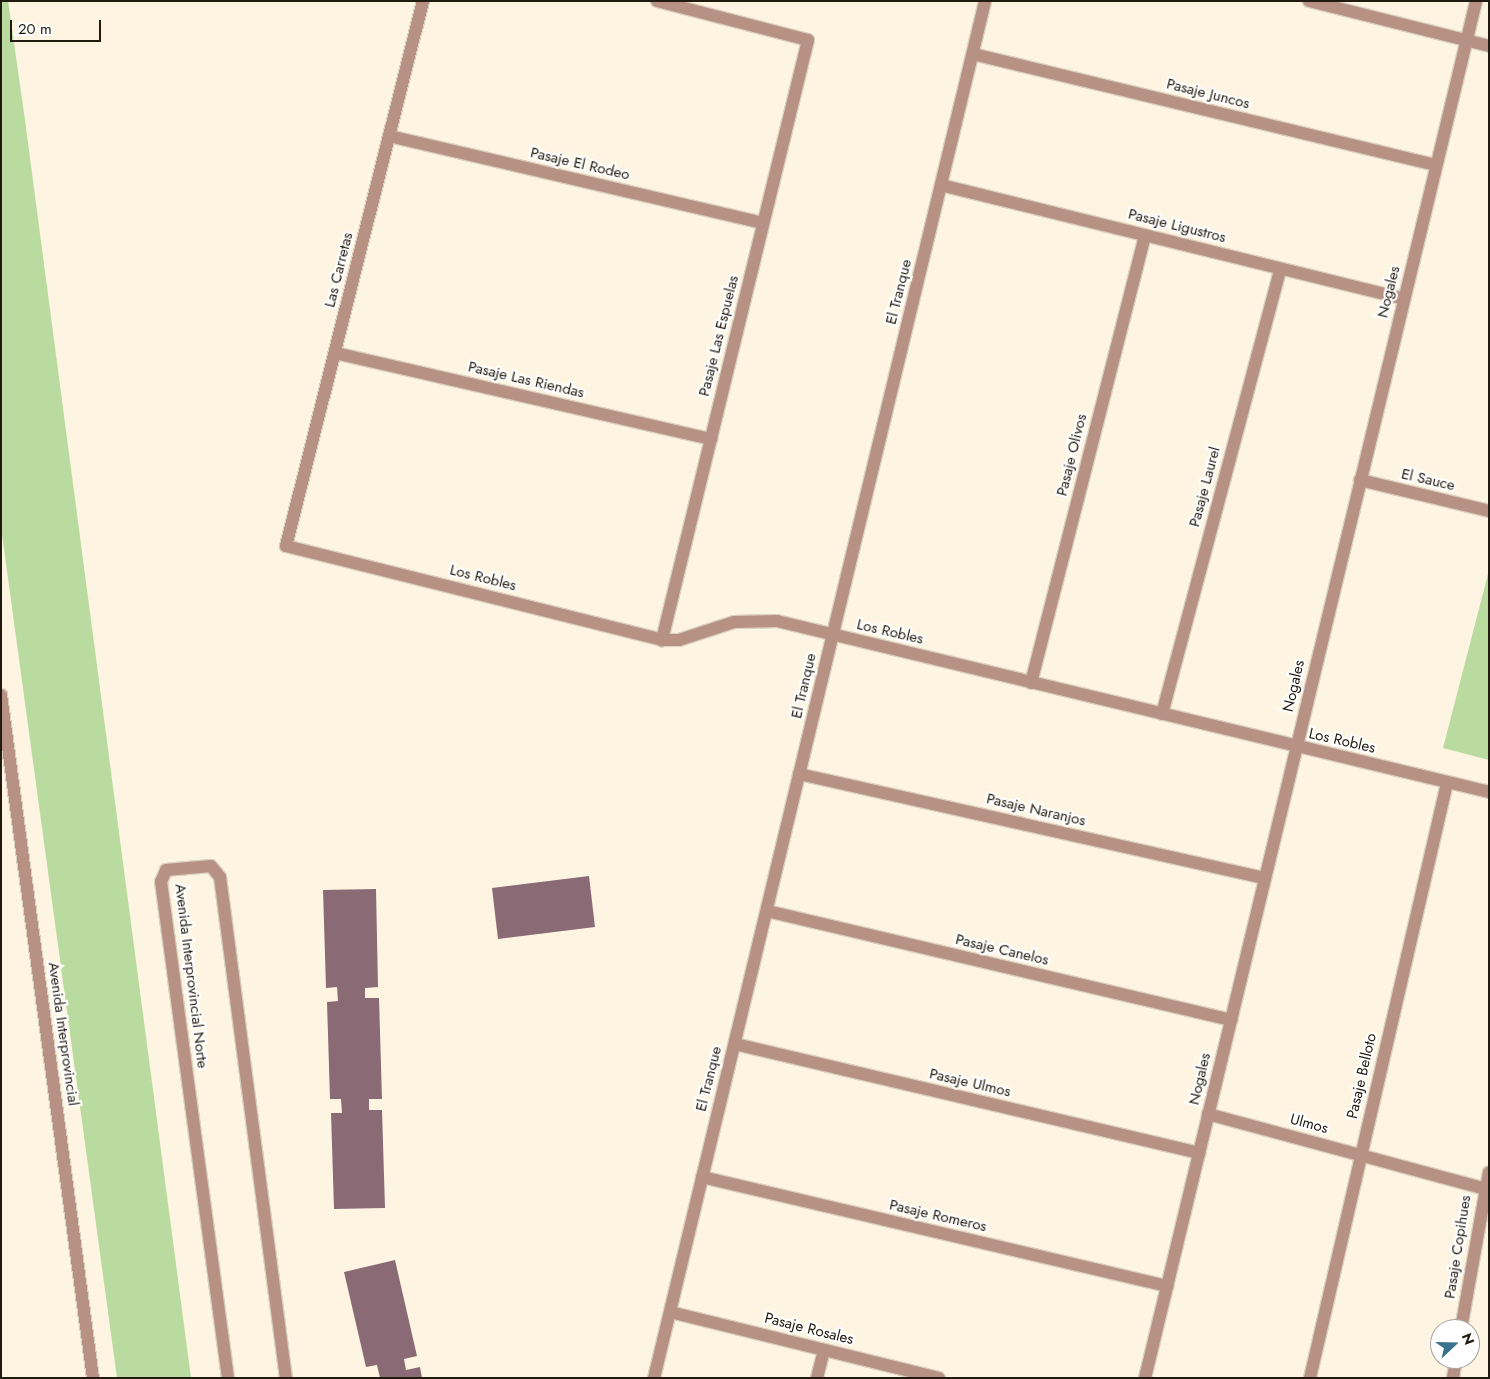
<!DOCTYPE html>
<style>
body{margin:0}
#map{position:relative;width:1490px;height:1379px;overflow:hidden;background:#fef4e2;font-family:Jost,sans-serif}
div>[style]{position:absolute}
.green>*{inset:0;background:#b9db9f}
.building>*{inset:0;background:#8a6b75}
.roads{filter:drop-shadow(1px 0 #dad1c0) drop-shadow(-1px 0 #dad1c0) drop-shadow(0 1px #dad1c0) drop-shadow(0 -1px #dad1c0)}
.street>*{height:12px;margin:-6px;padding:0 6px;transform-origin:6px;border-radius:6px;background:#b89185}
span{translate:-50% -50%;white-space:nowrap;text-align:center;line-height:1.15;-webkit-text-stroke:4.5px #fff;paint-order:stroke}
.street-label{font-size:15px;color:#201a0f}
.frame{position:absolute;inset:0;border:2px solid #201a0f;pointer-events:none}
.north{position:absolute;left:1430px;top:1319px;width:50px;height:50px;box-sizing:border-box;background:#fff;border:1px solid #a6a39f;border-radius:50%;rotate:69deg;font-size:14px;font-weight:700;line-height:20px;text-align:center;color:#201a0f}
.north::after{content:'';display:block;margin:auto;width:18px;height:22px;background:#38738b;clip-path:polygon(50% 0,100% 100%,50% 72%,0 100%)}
.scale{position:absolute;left:10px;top:20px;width:91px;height:22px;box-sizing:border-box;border:2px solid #201a0f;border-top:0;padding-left:6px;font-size:15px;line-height:18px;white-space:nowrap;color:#201a0f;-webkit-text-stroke:4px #fff;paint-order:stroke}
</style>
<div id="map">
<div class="green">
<div style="clip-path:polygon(1px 1px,8px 1px,25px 120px,191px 1378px,117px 1378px,1px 527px)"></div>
<div style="clip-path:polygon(1489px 570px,1489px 760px,1443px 748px)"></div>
</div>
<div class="building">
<div style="clip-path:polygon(589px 876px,595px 927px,498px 939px,492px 888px)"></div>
<div style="clip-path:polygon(376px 889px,378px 987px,365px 988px,365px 998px,379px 998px,382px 1099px,369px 1099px,369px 1110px,382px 1110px,385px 1208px,334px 1209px,331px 1113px,342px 1113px,341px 1099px,330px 1099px,327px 1002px,338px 1001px,337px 987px,326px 988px,323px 890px)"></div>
<div style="clip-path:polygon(395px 1260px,417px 1356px,404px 1359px,406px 1370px,420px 1367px,422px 1378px,380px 1378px,377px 1365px,366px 1367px,344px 1272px)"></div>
</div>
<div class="roads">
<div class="street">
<div style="left:423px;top:1px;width:562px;rotate:104.11deg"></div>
<div style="left:286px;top:546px;width:388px;rotate:14deg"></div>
<div style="left:662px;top:640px;width:17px"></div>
<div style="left:679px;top:640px;width:58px;rotate:-18.1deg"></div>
<div style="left:734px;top:622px;width:43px;rotate:-1.3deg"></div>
<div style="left:777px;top:621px;width:732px;rotate:13.5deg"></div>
<div style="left:657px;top:1px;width:156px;rotate:14.5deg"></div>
<div style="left:808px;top:40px;width:618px;rotate:103.68deg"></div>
<div style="left:1309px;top:1px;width:186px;rotate:14deg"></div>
<div style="left:973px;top:54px;width:476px;rotate:13.5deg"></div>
<div style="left:389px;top:136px;width:384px;rotate:13.1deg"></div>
<div style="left:941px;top:185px;width:477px;rotate:13.8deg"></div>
<div style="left:335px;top:353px;width:386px;rotate:12.9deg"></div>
<div style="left:1360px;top:480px;width:133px;rotate:13.5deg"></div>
<div style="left:1031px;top:683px;width:462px;rotate:-75.7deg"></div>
<div style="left:1px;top:695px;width:689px;rotate:82.33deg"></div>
<div style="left:1162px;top:714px;width:460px;rotate:-75.1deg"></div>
<div style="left:799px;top:774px;width:477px;rotate:12.6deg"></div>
<div style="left:767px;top:911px;width:477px;rotate:13.2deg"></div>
<div style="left:735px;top:1044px;width:477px;rotate:13.2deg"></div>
<div style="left:1208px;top:1114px;width:291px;rotate:15.1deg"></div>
<div style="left:702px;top:1177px;width:478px;rotate:13.2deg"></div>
<div style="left:670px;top:1312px;width:277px;rotate:13.8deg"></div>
<div style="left:1461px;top:1329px;width:159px;rotate:-79.9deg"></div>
<div style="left:228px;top:1378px;width:501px;rotate:-97.69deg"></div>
<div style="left:161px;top:882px;width:13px;rotate:-67deg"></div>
<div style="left:166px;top:870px;width:45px;rotate:-5.1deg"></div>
<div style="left:211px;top:866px;width:14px;rotate:51deg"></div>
<div style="left:220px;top:877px;width:505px;rotate:82.5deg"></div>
<div style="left:654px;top:1378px;width:1416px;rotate:-76.48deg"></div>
<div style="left:817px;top:1378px;width:29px;rotate:-76deg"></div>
<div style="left:1145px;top:1378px;width:1416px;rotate:-76.48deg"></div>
<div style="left:1310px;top:1378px;width:611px;rotate:-77.03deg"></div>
<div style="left:1453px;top:1378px;width:19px;rotate:-81deg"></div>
</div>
</div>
<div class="street-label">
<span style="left:1208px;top:94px;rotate:14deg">Pasaje Juncos</span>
<span style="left:580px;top:164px;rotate:13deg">Pasaje El Rodeo</span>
<span style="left:1177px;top:226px;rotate:14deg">Pasaje Ligustros</span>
<span style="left:339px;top:270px;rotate:-76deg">Las Carretas</span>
<span style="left:899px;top:292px;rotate:-76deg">El Tranque</span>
<span style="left:1389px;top:292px;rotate:-76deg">Nogales</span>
<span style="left:719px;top:336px;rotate:-76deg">Pasaje Las Espuelas</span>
<span style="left:526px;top:380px;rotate:13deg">Pasaje Las Riendas</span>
<span style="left:1072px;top:455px;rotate:-76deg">Pasaje Olivos</span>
<span style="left:1428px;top:480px;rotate:13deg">El Sauce</span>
<span style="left:1205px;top:487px;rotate:-75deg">Pasaje Laurel</span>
<span style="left:483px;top:578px;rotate:14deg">Los Robles</span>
<span style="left:890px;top:632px;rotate:13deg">Los Robles</span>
<span style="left:804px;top:686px;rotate:-77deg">El Tranque</span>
<span style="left:1294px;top:686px;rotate:-77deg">Nogales</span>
<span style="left:1342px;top:741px;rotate:13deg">Los Robles</span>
<span style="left:1036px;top:810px;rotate:13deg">Pasaje Naranjos</span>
<span style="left:1002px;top:950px;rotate:13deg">Pasaje Canelos</span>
<span style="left:191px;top:976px;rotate:83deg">Avenida Interprovincial Norte</span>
<span style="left:63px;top:1034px;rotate:82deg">Avenida Interprovincial</span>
<span style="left:1362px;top:1076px;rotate:-77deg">Pasaje Belloto</span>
<span style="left:709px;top:1079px;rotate:-76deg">El Tranque</span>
<span style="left:1200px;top:1079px;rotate:-77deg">Nogales</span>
<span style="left:970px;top:1083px;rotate:13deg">Pasaje Ulmos</span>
<span style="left:1309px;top:1124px;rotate:15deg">Ulmos</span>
<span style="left:938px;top:1216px;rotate:13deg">Pasaje Romeros</span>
<span style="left:1458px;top:1247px;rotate:-81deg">Pasaje Copihues</span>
<span style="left:809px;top:1329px;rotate:14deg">Pasaje Rosales</span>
</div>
<div class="frame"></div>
<div class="north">N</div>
<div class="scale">20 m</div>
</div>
